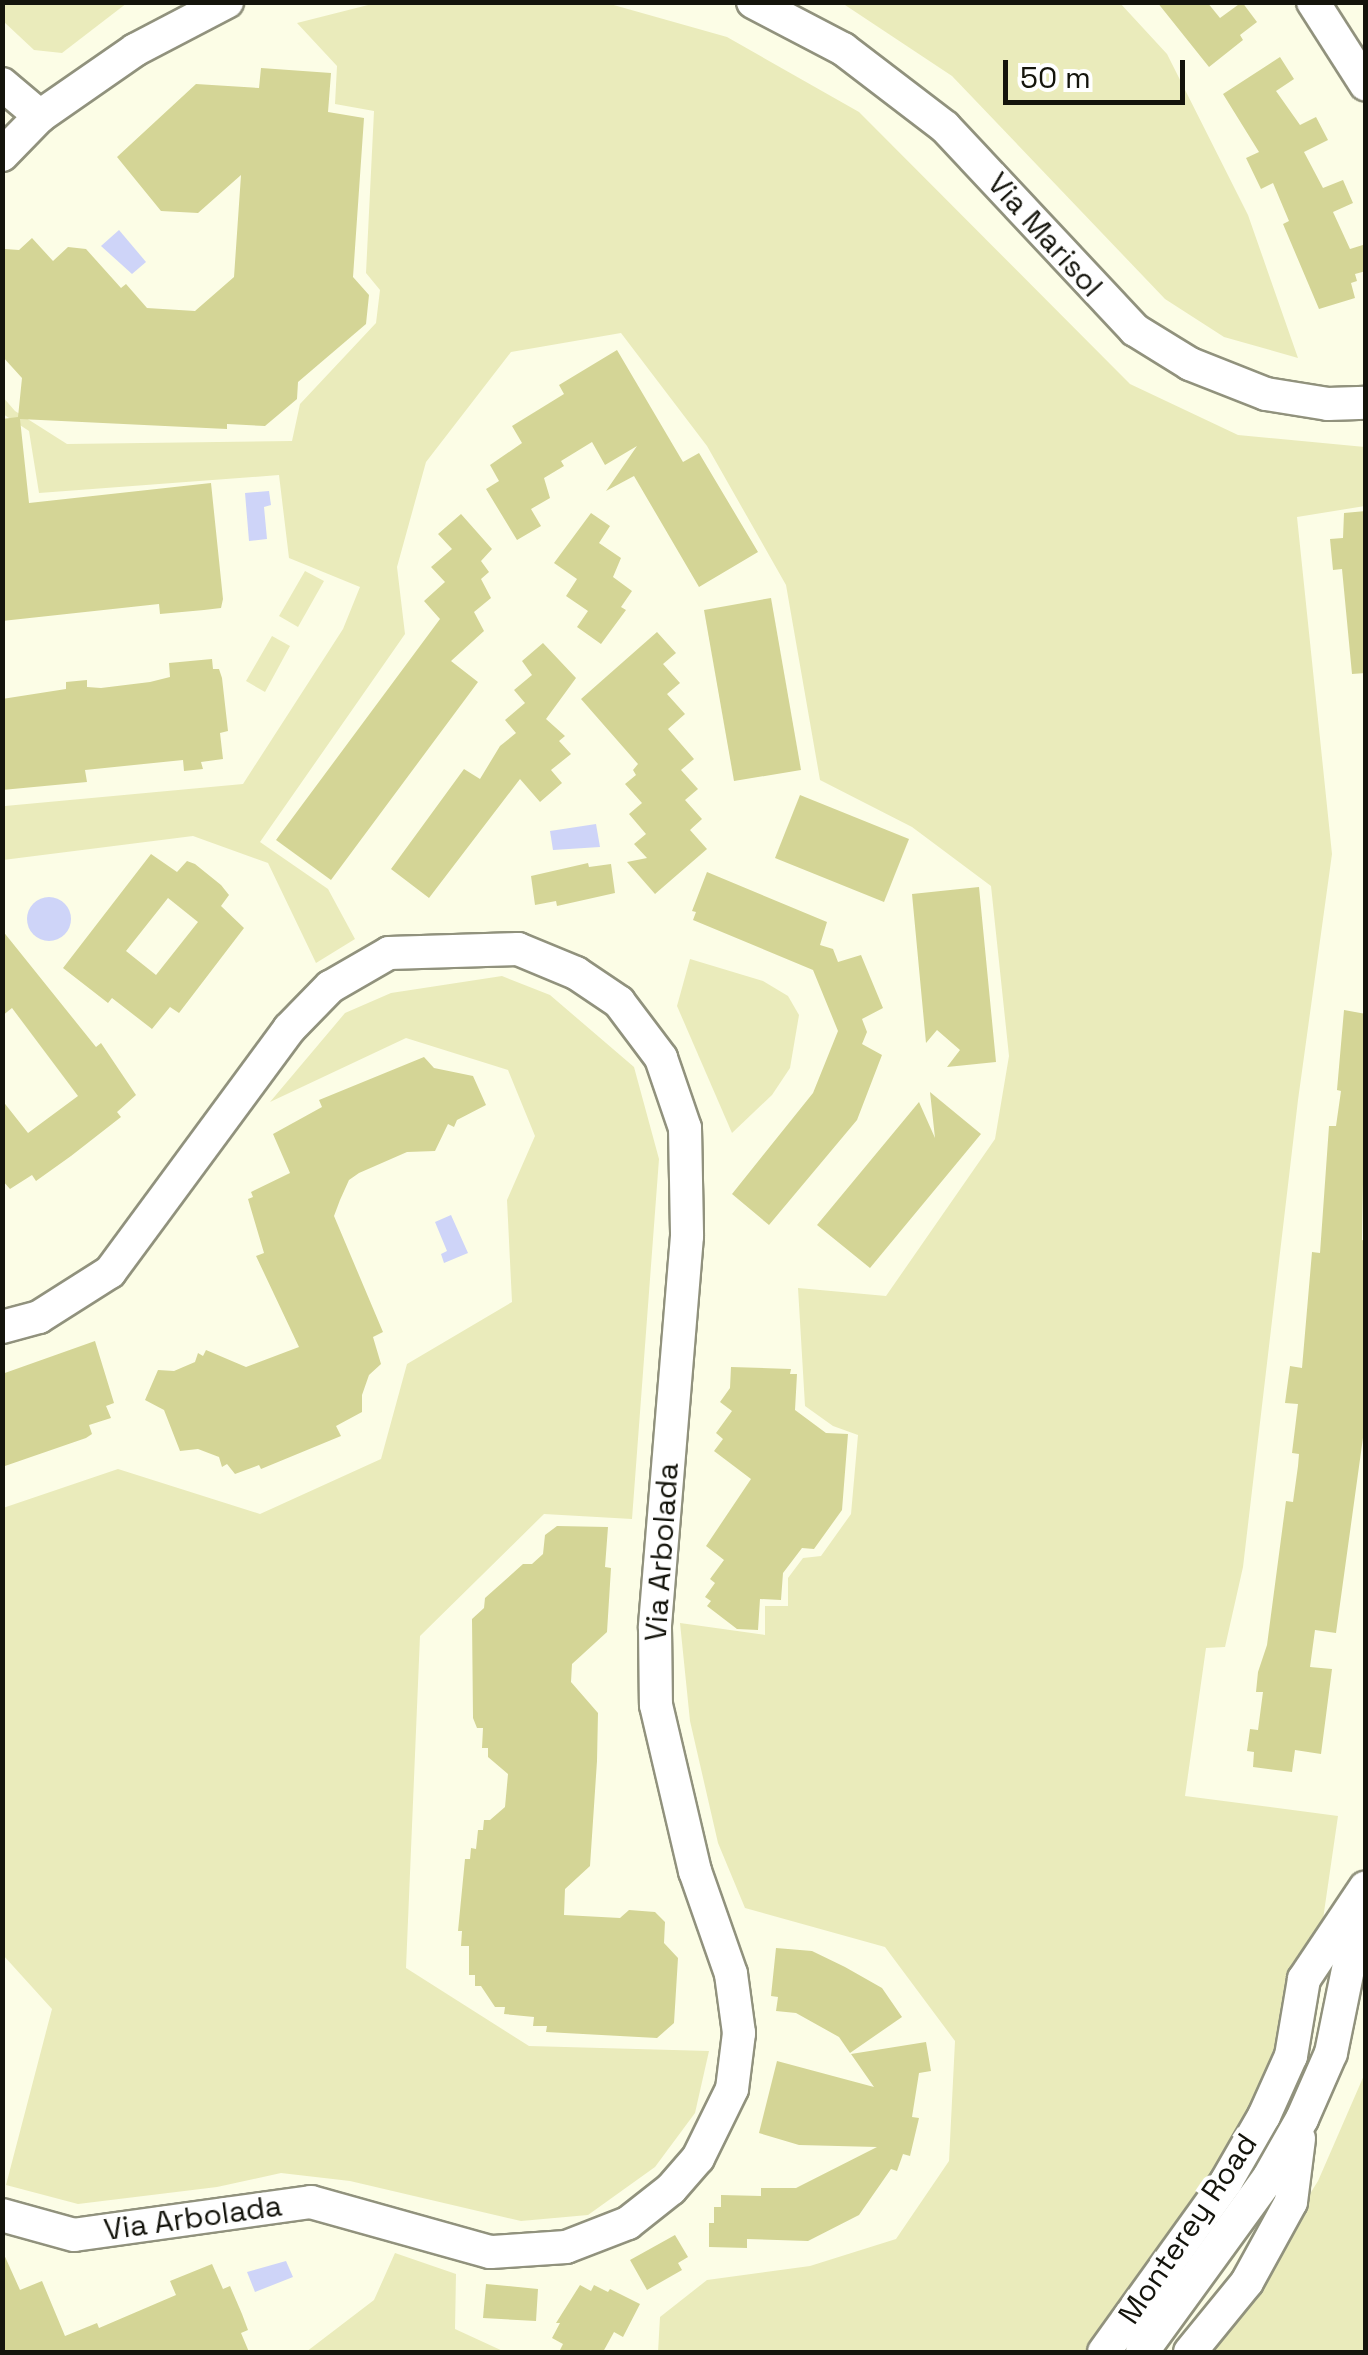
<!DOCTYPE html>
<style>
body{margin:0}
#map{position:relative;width:1368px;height:2355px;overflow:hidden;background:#fcfde6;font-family:"Space Grotesk",sans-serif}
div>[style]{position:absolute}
.green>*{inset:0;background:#eaebbb}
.water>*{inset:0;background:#ced4f8}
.round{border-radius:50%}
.building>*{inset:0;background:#d4d596}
.roads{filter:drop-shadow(2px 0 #91927d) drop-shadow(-2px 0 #91927d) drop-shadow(0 2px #91927d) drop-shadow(0 -2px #91927d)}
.minor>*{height:32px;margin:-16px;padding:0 16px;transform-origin:16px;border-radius:16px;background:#fff}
span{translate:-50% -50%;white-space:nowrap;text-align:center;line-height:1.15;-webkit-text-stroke:8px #fff;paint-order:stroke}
.street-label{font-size:30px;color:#14140c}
.frame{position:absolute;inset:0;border:5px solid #14140c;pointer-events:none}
.scale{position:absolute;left:1003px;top:60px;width:182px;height:45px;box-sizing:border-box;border:5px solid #14140c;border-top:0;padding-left:12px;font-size:30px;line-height:35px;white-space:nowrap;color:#14140c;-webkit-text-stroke:8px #fff;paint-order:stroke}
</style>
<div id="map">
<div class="green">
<div style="clip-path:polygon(603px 2px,727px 37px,859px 112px,1130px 384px,1238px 435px,1365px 447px,1365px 506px,1297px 517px,1332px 854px,1298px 1100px,1243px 1567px,1225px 1647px,1206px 1648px,1185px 1796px,1338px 1816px,1321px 1933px,1248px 2121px,1090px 2352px,658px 2352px,660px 2317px,707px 2280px,810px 2266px,896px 2239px,949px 2161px,955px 2041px,885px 1947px,745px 1908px,718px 1843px,690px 1721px,680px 1623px,765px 1635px,765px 1606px,788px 1606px,788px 1578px,803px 1558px,821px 1556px,851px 1514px,858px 1435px,833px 1426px,805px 1406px,798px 1288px,886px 1296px,995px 1139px,1009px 1056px,991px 886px,912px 827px,820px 780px,786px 585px,707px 446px,621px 333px,511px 352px,426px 462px,397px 567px,405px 634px,260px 842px,328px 889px,355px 939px,316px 963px,268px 863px,193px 836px,3px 860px,5px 806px,243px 784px,343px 629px,360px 587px,289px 558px,279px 475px,39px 493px,29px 431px,3px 414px,2px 396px,15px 411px,67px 444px,292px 441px,300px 404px,376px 323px,380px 290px,366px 273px,374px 111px,335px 104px,337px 66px,297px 23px,376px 3px)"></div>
<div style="clip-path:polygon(2px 3px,3px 2px,127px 3px,62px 53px,34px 50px,3px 21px)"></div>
<div style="clip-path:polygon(842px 3px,1120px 3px,1167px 54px,1248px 215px,1298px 358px,1224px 337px,1165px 299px,952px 76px)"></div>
<div style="clip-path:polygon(305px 571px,324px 581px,298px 627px,279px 616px)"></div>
<div style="clip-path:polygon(272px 636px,290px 646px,265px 692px,246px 681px)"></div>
<div style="clip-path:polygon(690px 959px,763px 981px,788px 996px,799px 1015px,790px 1068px,772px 1095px,732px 1133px,677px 1006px)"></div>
<div style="clip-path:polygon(502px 976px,550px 995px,634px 1067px,659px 1159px,632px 1519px,544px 1514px,420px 1636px,406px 1968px,529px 2046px,709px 2051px,695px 2113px,655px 2167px,588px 2215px,521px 2221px,350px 2181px,281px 2173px,217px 2187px,78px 2204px,6px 2185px,52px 2009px,3px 1955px,3px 1508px,118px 1469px,260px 1514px,381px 1459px,407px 1364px,512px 1302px,507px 1200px,535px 1136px,508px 1070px,406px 1038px,270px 1102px,345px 1013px,391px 993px)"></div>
<div style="clip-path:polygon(1365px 2073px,1365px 2352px,1211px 2352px,1318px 2181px)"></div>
<div style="clip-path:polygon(395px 2253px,456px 2274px,455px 2329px,505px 2352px,306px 2352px,374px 2300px)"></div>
</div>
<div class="water">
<div style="clip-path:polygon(119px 230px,146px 262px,132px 274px,101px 246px)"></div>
<div style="clip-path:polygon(269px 491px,271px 505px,264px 507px,267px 539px,249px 541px,245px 493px)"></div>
<div style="clip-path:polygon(596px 824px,600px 847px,553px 850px,550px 831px)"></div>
<div class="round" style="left:27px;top:897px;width:44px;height:44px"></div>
<div style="clip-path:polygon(451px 1215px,468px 1253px,444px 1263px,441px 1254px,447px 1251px,435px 1222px)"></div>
<div style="clip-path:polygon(286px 2261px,293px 2277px,255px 2292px,247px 2272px)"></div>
</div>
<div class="building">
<div style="clip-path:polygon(1157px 2px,1207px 2px,1220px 18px,1242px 2px,1257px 22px,1240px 35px,1243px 40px,1209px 67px)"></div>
<div style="clip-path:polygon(1280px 57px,1294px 79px,1276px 91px,1300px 125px,1316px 117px,1328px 140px,1304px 152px,1323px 188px,1343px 180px,1353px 203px,1333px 212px,1350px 249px,1366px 244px,1366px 271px,1355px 274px,1357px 281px,1351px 283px,1355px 298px,1319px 309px,1283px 224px,1289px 221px,1273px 183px,1261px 189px,1246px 158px,1259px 152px,1223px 94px)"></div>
<div style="clip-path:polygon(261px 68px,331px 73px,328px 112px,364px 118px,353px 277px,369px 295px,366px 324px,298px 382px,297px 399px,265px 426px,227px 424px,227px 429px,20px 419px,29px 503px,211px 483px,223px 599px,221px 608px,204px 610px,160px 614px,159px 604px,2px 621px,2px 419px,18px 417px,22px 378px,2px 356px,5px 249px,19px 250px,32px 238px,53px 261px,68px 247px,86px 249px,121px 288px,126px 284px,147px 308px,195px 311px,234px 277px,241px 175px,198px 213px,161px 211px,117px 157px,196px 84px,259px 88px)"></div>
<div style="clip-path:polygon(617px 350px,683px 462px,699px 453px,758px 552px,699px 587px,634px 476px,606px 491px,637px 446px,605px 465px,592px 442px,561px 461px,564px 466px,544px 478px,550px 498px,531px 509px,541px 526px,517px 540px,486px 489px,499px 481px,490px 465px,522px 443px,512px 426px,564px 394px,559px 385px)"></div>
<div style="clip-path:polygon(1366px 511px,1366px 673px,1352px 674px,1342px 569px,1333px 570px,1330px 539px,1343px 538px,1344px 513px)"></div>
<div style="clip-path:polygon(591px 513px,610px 526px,599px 543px,621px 558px,613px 577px,632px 591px,621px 607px,626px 610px,601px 644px,577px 627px,588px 611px,566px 596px,577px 579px,554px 563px)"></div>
<div style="clip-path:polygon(461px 514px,492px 549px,481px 561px,489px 572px,481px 579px,491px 598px,474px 612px,484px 631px,451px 661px,478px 682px,331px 880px,276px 840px,440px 619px,424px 601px,445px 582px,431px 567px,452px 549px,438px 534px)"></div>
<div style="clip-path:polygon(771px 598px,801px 770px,734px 781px,704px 610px)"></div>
<div style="clip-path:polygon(657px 632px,676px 653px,663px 664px,680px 683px,667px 694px,685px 714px,668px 729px,694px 759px,681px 770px,698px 789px,685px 800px,702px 819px,690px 830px,707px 849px,655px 894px,627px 862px,647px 858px,634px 844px,646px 834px,629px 814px,642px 803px,625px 784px,636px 775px,633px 770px,638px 764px,581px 699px)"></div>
<div style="clip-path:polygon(543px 643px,576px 678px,546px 719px,565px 736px,559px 741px,571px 754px,551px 770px,562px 783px,540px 802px,520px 779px,429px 898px,391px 869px,464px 769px,480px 779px,500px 746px,516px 733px,505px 720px,525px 703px,514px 690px,532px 675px,522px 661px)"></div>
<div style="clip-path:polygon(212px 659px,213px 669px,219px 669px,222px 678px,228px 731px,220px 733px,223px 759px,201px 762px,203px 769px,184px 771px,183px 760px,85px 770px,87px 782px,2px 790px,2px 699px,66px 689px,66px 682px,87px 680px,87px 687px,101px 688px,150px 682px,170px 677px,169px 663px)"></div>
<div style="clip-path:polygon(800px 795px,909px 839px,884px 902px,775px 858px)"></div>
<div style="clip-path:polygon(evenodd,151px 854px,177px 872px,187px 861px,195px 864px,221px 885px,229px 895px,221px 906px,244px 928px,179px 1013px,170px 1007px,152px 1029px,112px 998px,108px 1003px,63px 968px,151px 854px,168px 898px,198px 922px,156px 975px,126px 951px,168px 898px)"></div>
<div style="clip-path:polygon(588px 863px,589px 867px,611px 864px,615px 893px,557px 906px,556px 901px,535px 905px,531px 876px)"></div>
<div style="clip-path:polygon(707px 872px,827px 922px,820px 945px,833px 949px,838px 962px,861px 955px,883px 1008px,862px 1019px,867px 1032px,862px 1044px,882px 1055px,857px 1120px,769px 1225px,732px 1194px,813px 1093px,838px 1031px,813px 970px,693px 920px,696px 912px,692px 911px)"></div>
<div style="clip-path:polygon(979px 887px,996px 1062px,947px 1067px,960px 1050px,937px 1030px,926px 1043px,912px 894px)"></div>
<div style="clip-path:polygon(2px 930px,96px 1047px,101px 1043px,136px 1095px,117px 1112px,121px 1117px,71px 1156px,36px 1181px,32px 1175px,10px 1189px,2px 1180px,2px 1100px,28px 1133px,78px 1096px,12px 1008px,2px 1016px)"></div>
<div style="clip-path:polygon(1344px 1010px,1366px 1014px,1362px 1240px,1366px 1241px,1366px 1416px,1336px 1633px,1315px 1630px,1310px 1667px,1332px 1669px,1321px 1754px,1295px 1750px,1292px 1772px,1253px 1767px,1254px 1752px,1247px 1751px,1250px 1729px,1258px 1730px,1263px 1692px,1256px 1692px,1258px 1672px,1267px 1645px,1286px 1501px,1293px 1502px,1298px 1466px,1299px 1454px,1292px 1453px,1298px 1404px,1285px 1403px,1290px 1366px,1302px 1368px,1312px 1252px,1320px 1253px,1329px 1126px,1336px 1126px,1341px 1091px,1337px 1090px)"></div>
<div style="clip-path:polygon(424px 1057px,434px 1068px,473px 1076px,486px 1105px,457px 1120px,454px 1127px,448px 1124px,435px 1151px,407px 1152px,359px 1173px,349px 1180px,340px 1200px,334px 1216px,383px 1332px,373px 1337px,381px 1364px,369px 1375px,362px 1395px,362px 1412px,336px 1426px,341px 1436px,261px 1469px,259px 1465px,235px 1474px,227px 1464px,222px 1467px,219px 1457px,198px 1449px,180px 1451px,164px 1410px,145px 1400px,158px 1370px,174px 1371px,195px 1362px,198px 1353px,203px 1356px,206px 1350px,246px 1367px,299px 1347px,256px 1256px,264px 1253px,248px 1199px,253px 1197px,251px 1192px,290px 1173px,273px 1134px,322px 1107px,319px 1100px)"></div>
<div style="clip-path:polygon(930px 1092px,981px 1134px,870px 1268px,817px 1225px,919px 1102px,935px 1138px)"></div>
<div style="clip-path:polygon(95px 1341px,114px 1403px,106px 1406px,111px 1418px,89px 1425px,92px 1434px,86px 1438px,2px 1467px,2px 1374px)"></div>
<div style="clip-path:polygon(731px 1367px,791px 1369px,790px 1374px,797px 1374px,795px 1410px,826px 1433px,848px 1434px,842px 1510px,814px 1549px,802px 1548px,783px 1573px,781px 1600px,760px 1599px,758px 1630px,737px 1629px,707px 1606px,711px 1601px,705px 1597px,715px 1583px,710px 1579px,724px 1560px,706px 1546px,751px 1479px,714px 1451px,723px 1439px,716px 1433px,732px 1411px,720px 1402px,730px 1388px)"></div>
<div style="clip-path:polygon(557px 1526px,608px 1527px,605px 1567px,611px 1568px,607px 1632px,572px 1664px,571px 1682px,598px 1713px,597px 1761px,590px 1866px,565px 1889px,564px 1915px,620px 1918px,629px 1910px,655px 1912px,665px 1922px,664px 1943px,678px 1958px,674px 2023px,657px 2038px,546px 2032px,547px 2026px,533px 2026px,534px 2017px,504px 2014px,505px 2007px,495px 2007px,481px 1986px,475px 1986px,475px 1975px,469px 1975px,469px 1946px,461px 1946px,462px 1931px,458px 1931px,465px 1859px,470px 1859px,471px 1848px,476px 1849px,478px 1830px,483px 1830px,484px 1820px,490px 1820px,505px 1807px,508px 1774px,488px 1757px,488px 1748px,482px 1748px,483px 1728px,477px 1728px,473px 1718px,472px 1619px,484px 1608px,485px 1598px,523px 1564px,532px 1564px,543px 1554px,545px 1535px)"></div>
<div style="clip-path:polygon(776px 1948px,812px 1951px,845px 1967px,882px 1988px,902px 2017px,850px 2053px,839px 2037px,796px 2013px,776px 2011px,778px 1997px,771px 1996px)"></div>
<div style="clip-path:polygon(926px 2042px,931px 2071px,919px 2073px,912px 2117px,919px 2118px,910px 2156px,903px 2154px,897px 2171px,891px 2169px,859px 2215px,808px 2241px,747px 2239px,747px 2248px,709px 2247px,709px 2223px,714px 2223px,714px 2207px,721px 2207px,721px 2195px,761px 2196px,761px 2188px,796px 2188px,877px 2147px,799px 2145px,759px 2133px,777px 2061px,874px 2087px,851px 2054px)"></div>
<div style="clip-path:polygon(675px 2235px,688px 2257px,678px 2263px,682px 2270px,647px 2290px,630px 2260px)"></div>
<div style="clip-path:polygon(2px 2250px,20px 2290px,42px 2281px,65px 2336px,97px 2323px,99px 2328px,176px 2295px,170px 2281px,212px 2264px,223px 2289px,230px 2286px,242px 2314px,248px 2330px,241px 2333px,249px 2352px,2px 2352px)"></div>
<div style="clip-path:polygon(486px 2284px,538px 2289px,536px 2321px,483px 2318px)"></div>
<div style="clip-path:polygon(580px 2285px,591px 2291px,594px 2285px,608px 2292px,610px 2289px,640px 2304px,623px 2337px,614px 2332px,603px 2352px,559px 2352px,563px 2344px,552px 2338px,560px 2323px,556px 2323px)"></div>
</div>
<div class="roads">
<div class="minor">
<div style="left:753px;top:2px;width:102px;rotate:27.6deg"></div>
<div style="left:843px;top:49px;width:128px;rotate:37.4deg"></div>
<div style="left:945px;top:127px;width:278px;rotate:46.9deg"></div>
<div style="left:1135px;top:330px;width:65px;rotate:31.7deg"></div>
<div style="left:1190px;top:364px;width:82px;rotate:21.5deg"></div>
<div style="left:1266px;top:394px;width:63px;rotate:9.2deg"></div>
<div style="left:1328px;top:404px;width:38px;rotate:-2deg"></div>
<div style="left:1313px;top:2px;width:98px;rotate:57.4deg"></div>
<div style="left:2px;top:84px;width:50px;rotate:40.1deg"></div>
<div style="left:2px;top:155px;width:54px;rotate:-45.7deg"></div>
<div style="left:40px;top:116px;width:116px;rotate:-34.8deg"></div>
<div style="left:135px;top:50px;width:104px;rotate:-27.6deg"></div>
<div style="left:2px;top:1327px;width:38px;rotate:-15deg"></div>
<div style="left:39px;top:1317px;width:84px;rotate:-32.4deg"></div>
<div style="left:110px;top:1272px;width:302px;rotate:-53.6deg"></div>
<div style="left:289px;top:1029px;width:59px;rotate:-45.7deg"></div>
<div style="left:330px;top:987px;width:68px;rotate:-30deg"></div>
<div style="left:389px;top:953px;width:129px;rotate:-1.8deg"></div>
<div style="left:518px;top:949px;width:63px;rotate:22.5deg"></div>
<div style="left:576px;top:973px;width:52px;rotate:34deg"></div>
<div style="left:619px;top:1002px;width:70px;rotate:53.1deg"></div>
<div style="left:661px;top:1058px;width:74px;rotate:71.1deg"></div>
<div style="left:685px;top:1128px;width:108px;rotate:88.9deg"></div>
<div style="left:687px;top:1236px;width:393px;rotate:94.7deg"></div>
<div style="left:655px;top:1628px;width:77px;rotate:89.3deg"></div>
<div style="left:656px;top:1705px;width:171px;rotate:76.8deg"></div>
<div style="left:695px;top:1871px;width:109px;rotate:70.7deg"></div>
<div style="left:731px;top:1974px;width:60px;rotate:82.3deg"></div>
<div style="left:739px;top:2033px;width:56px;rotate:97.1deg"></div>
<div style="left:732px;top:2089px;width:77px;rotate:116.2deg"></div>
<div style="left:698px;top:2158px;width:41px;rotate:131.1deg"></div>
<div style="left:671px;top:2189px;width:55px;rotate:141.7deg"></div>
<div style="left:628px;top:2223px;width:66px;rotate:158.8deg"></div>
<div style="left:566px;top:2247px;width:76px;rotate:176.2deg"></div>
<div style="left:490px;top:2252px;width:186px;rotate:-164.4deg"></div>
<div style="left:311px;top:2202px;width:239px;rotate:172.1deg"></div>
<div style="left:74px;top:2235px;width:75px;rotate:-164.5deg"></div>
<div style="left:1104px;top:2352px;width:209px;rotate:-54.3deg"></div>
<div style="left:1226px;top:2182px;width:76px;rotate:-60.1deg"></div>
<div style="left:1264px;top:2116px;width:66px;rotate:-65.8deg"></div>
<div style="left:1291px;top:2056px;width:78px;rotate:-80.4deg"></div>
<div style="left:1304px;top:1979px;width:110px;rotate:-56.2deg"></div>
<div style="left:1142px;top:2352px;width:216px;rotate:-54deg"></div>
<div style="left:1269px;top:2177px;width:67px;rotate:-60.4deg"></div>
<div style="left:1302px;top:2119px;width:72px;rotate:-66.3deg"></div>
<div style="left:1331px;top:2053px;width:155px;rotate:-78.5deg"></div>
<div style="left:1190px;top:2352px;width:90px;rotate:-50.8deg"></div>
<div style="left:1247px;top:2282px;width:91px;rotate:-61.2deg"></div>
<div style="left:1291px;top:2202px;width:64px;rotate:-82.8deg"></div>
</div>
</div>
<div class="street-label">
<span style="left:1045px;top:235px;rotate:48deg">Via Marisol</span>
<span style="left:662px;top:1552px;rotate:-86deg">Via Arbolada</span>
<span style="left:193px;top:2218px;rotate:-8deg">Via Arbolada</span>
<span style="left:1188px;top:2229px;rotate:-56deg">Monterey Road</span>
</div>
<div class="frame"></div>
<div class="scale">50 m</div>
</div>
